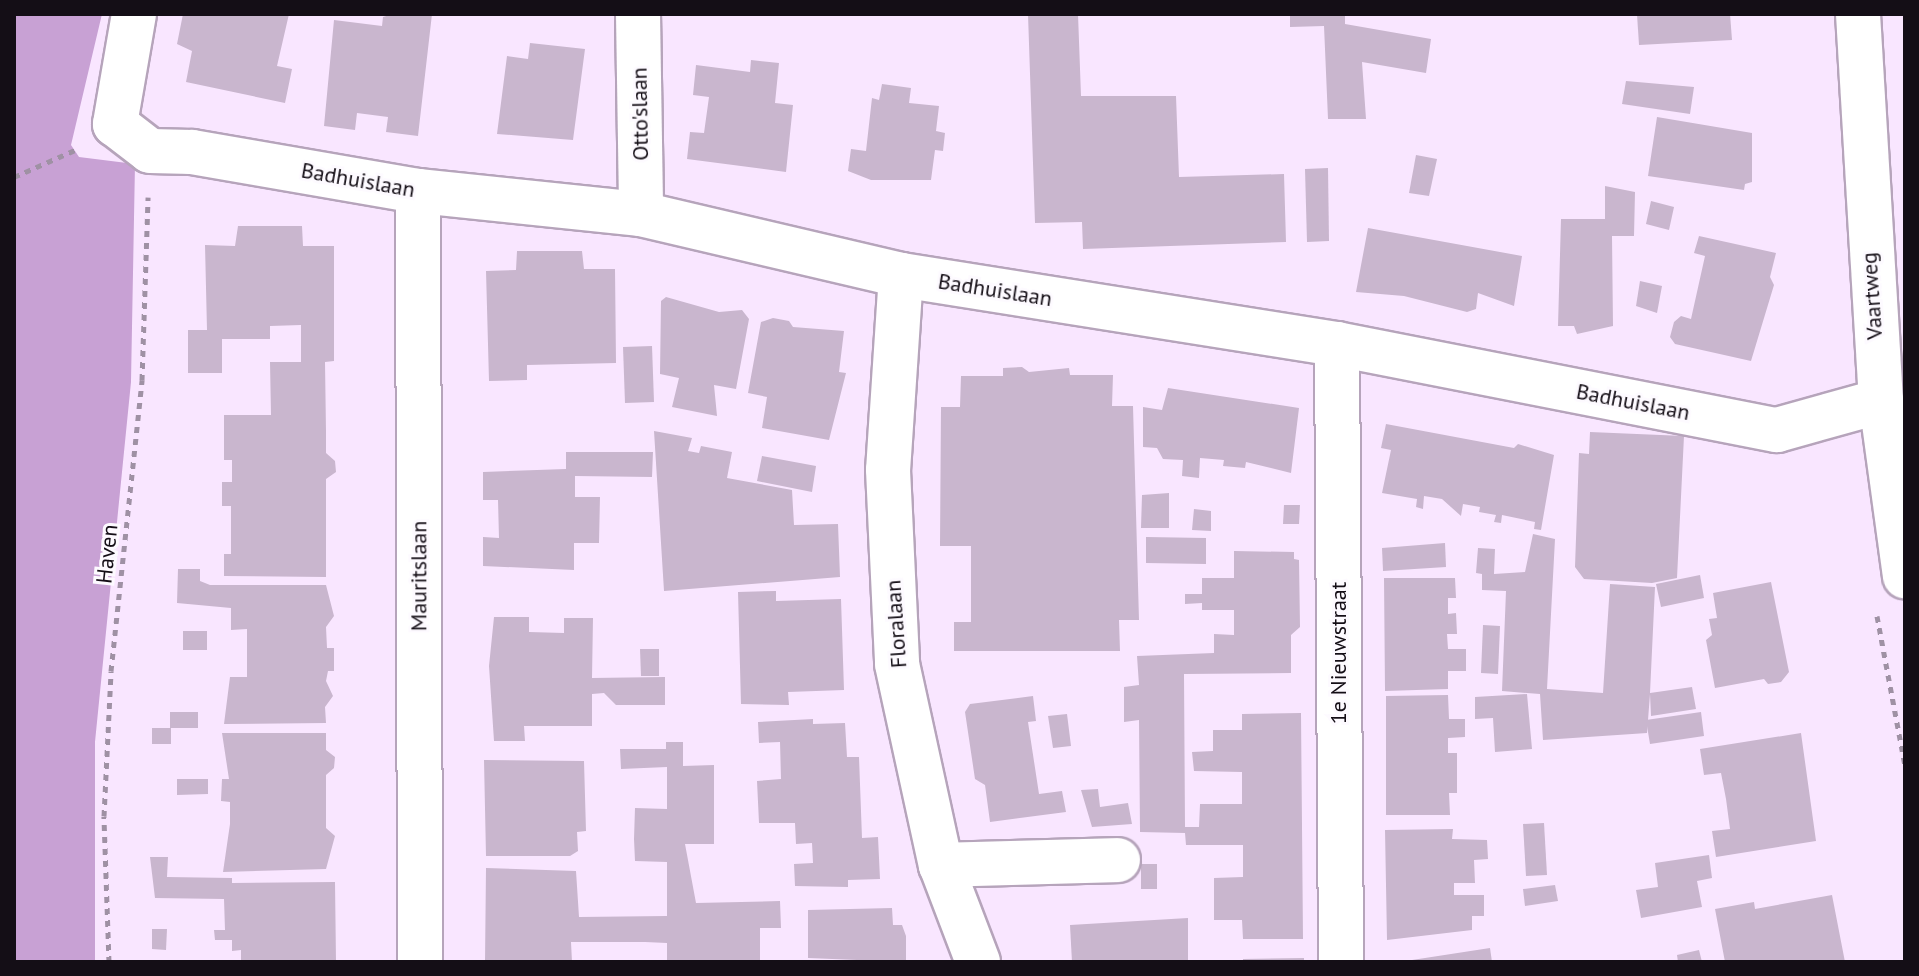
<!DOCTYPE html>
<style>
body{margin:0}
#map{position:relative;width:1919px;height:976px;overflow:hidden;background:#f9e6ff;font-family:"PT Sans",sans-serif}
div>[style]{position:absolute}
.forest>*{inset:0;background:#c8a1d4}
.building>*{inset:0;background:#c9b6ce}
.path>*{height:5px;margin-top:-2.5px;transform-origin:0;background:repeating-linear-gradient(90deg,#9f91a4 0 6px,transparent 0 12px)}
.roads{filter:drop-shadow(2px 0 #b6a4bb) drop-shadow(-2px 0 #b6a4bb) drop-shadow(0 2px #b6a4bb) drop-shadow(0 -2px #b6a4bb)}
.street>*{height:44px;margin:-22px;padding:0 22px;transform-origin:22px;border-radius:22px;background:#fff}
.secondary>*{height:44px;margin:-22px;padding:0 22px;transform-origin:22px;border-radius:22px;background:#fff}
span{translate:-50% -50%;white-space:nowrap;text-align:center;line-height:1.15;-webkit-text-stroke:6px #fdfaff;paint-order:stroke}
.street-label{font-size:22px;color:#140e16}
.frame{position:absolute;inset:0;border:16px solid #140e16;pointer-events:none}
</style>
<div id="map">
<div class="forest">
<div style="clip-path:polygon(14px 14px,102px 14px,71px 145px,79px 157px,135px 164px,131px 382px,95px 742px,95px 962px,14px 962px)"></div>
</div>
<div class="building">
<div style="clip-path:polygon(183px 14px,289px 14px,277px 66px,292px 69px,285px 103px,186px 82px,192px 51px,177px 44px)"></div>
<div style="clip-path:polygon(393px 14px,432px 14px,418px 136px,386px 132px,388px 117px,357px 113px,355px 130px,324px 126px,334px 20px,382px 26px,383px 17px)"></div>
<div style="clip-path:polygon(1028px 14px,1078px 14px,1081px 96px,1176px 96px,1179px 177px,1284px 174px,1286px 242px,1083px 249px,1082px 222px,1035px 223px)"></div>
<div style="clip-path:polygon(1290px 14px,1345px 14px,1345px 24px,1431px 39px,1426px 73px,1362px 62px,1366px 119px,1328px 119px,1324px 26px,1290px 27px)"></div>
<div style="clip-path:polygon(1637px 14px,1730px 14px,1732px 40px,1639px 45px)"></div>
<div style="clip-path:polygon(530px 43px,585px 49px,573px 140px,497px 134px,507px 56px,528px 59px)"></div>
<div style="clip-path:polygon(751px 60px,779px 63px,775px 103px,793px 105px,786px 172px,687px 159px,690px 132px,704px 133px,709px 97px,693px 95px,696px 65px,750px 72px)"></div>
<div style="clip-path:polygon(1626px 81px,1694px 87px,1690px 114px,1622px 104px)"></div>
<div style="clip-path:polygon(882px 84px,911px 88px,909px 103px,939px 106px,936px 131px,945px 133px,943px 151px,935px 150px,931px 180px,871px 180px,848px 171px,851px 149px,866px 151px,872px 98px,879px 100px)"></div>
<div style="clip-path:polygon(1657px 117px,1752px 133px,1752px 182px,1745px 184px,1744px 190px,1648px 176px)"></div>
<div style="clip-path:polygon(1416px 155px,1437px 159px,1429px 196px,1409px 193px)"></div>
<div style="clip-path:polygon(1328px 168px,1329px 241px,1307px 242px,1305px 169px)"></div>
<div style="clip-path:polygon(1605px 186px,1635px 192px,1634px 236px,1612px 236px,1613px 326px,1577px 334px,1574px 326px,1558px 326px,1561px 219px,1605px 219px)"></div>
<div style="clip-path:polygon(1651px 201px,1674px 207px,1669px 230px,1646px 224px)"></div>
<div style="clip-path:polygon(238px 226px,302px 226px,303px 246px,334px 246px,334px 361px,325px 362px,326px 432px,326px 453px,335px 461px,336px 472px,326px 479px,326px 577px,224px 576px,224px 554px,231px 554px,231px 506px,222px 506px,222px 482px,232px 482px,232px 460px,224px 460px,224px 415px,271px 415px,270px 362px,301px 362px,301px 325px,270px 326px,270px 339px,222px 339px,222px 373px,188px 373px,188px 330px,207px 330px,205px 245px,235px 246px)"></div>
<div style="clip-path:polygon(1368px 228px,1522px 256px,1514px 306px,1478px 293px,1476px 309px,1467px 312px,1404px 296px,1356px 292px)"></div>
<div style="clip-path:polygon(1699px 236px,1776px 253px,1770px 277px,1774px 285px,1751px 361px,1675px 344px,1670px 337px,1674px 322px,1681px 316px,1691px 319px,1705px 256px,1694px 253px)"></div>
<div style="clip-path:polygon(517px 251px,582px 251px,584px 269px,615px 269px,616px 363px,527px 365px,527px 380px,489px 381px,486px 271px,516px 270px)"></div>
<div style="clip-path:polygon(1640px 281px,1662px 286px,1657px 313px,1636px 306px)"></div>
<div style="clip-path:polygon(666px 297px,719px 312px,742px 310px,749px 319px,736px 389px,714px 385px,717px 416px,672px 407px,679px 378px,660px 374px,661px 301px)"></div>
<div style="clip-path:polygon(773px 318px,789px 321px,793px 327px,844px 331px,839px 372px,846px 373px,829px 440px,762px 428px,767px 397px,748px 393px,761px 322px)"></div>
<div style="clip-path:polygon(652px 346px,654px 402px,625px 403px,623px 347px)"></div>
<div style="clip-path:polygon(1022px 367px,1029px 372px,1069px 368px,1070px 375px,1113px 375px,1112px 406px,1133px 406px,1139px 620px,1119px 620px,1120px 651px,954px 651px,954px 622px,971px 622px,971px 546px,940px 546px,941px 407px,960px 407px,961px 376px,1003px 376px,1003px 368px)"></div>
<div style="clip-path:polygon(1168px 388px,1299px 408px,1291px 473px,1246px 462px,1245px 468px,1223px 466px,1224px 460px,1200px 458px,1199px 478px,1182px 476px,1183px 460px,1163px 459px,1157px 448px,1143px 447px,1143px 407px,1162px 410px)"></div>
<div style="clip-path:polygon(1386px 424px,1514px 448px,1518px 444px,1554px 455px,1541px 530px,1534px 529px,1535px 522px,1502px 515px,1501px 523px,1494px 522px,1496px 515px,1479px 512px,1480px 507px,1463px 504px,1461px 516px,1442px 499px,1424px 496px,1423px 509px,1416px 507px,1417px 499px,1382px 493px,1391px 450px,1381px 448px)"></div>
<div style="clip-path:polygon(654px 431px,692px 438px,688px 451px,699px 453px,701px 446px,732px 452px,727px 478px,792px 490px,794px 525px,838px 524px,840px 577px,664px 591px)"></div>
<div style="clip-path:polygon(1590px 432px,1684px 436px,1677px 578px,1652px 583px,1584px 579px,1575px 567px,1579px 453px,1589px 454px)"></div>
<div style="clip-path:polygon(566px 452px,653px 452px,652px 477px,575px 476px,575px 497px,600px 497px,599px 543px,574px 543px,574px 570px,483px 566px,483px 537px,499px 538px,498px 500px,483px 500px,483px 472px,566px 469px)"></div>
<div style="clip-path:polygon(762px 456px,816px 466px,812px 492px,757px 481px)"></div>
<div style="clip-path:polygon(1169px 493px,1169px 528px,1141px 528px,1142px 495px)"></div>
<div style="clip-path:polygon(1284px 505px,1300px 505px,1299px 524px,1283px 524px)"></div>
<div style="clip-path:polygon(1194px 509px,1211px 511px,1211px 531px,1192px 530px)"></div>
<div style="clip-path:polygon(1533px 534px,1555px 539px,1547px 689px,1603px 693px,1610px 584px,1655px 587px,1650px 693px,1692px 687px,1696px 709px,1651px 716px,1650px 694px,1647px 733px,1543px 740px,1540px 694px,1502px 691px,1506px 591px,1482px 590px,1482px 574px,1476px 573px,1478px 548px,1495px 549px,1494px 574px,1525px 572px)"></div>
<div style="clip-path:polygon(1146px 537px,1206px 538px,1206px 564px,1146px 563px)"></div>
<div style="clip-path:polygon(1445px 543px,1446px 567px,1383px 571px,1382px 548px)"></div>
<div style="clip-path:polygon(1234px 551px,1294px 552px,1294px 559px,1299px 560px,1300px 627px,1291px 635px,1291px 673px,1184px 674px,1185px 827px,1199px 827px,1200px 804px,1242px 804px,1242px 772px,1194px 771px,1192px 752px,1213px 751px,1213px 730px,1242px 730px,1242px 714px,1301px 713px,1303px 939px,1243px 939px,1242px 920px,1214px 920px,1214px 878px,1243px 877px,1243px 845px,1186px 845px,1185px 833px,1140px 832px,1139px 720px,1124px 722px,1124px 687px,1139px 685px,1137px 656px,1214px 653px,1214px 634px,1234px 635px,1234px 610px,1202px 610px,1202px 603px,1185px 604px,1185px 594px,1202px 594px,1202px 578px,1234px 578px)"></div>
<div style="clip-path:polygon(178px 569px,200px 569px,200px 581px,210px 585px,326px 585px,334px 616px,326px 627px,327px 648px,334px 648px,334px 671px,328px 671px,326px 681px,333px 696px,325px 707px,326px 723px,224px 724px,230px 677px,247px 677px,247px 629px,231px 630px,231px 608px,177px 603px)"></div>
<div style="clip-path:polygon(1700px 575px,1704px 598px,1661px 607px,1656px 584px)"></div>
<div style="clip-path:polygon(1384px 578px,1455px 578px,1456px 598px,1448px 598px,1448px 614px,1456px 613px,1457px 634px,1447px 634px,1448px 649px,1466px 649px,1466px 671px,1448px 671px,1448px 689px,1385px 691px)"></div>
<div style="clip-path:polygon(1771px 582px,1789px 672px,1781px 682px,1768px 684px,1764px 679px,1715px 688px,1706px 640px,1712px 635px,1709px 619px,1717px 618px,1713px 593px)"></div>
<div style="clip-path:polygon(776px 591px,776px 601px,841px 599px,844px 690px,788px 692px,789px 705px,741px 704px,738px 592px)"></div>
<div style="clip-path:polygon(494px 617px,529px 617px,529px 632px,564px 633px,564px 618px,593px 618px,592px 678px,665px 677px,665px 705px,616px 705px,604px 693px,592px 694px,592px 726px,524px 726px,525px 741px,494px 741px,489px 666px)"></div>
<div style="clip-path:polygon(1483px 625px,1500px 626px,1498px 674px,1481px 673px)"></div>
<div style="clip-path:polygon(183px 631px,207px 631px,207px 650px,183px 650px)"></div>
<div style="clip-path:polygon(640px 649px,659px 649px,659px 676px,641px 676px)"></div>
<div style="clip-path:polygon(1527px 694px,1532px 749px,1495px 752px,1493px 718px,1475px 719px,1475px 697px)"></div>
<div style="clip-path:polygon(1448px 695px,1449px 719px,1465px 719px,1465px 737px,1448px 738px,1448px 753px,1457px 753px,1457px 793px,1449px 793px,1450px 815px,1386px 815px,1386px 696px)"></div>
<div style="clip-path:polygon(1033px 696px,1036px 721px,1028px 722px,1039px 794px,1062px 791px,1066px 812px,990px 822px,985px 785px,975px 779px,965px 712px,970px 704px)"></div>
<div style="clip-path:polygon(170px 712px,198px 712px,198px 728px,171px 728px,171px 744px,152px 744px,152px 728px,170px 728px)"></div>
<div style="clip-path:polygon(1701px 712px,1704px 736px,1650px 744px,1646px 720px)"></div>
<div style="clip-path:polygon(1067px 714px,1071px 746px,1053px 748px,1048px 716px)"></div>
<div style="clip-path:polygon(813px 719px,813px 724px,845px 723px,847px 757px,859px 757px,862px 838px,878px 837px,880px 879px,848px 880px,848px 887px,795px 886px,794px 864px,813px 863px,812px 843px,796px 844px,795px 823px,759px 823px,757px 781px,781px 779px,780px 742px,759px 743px,758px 722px)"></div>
<div style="clip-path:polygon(222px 733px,326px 733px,326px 750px,335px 757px,334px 768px,326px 775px,326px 828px,335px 836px,326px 869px,223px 872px,230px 824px,230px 802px,221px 801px,222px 779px,229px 779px)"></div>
<div style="clip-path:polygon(1801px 733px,1816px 841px,1716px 857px,1712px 831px,1730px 829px,1726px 799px,1721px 773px,1704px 775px,1700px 749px)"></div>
<div style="clip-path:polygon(666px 742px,683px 742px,683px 766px,714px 765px,714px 844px,685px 844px,696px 903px,780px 901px,781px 928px,760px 928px,760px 962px,667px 962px,667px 943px,645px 942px,571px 942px,572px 962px,485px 962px,486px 868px,576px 871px,579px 917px,667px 916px,667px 862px,635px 861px,634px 839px,635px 808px,667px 809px,667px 767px,621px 769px,620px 749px,666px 749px)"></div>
<div style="clip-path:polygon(484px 760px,584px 761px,586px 831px,577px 832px,578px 851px,570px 856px,486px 856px)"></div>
<div style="clip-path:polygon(177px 779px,208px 779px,208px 794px,177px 795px)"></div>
<div style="clip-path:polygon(1098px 789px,1100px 807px,1128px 803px,1132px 824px,1092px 827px,1081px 790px)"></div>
<div style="clip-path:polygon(1544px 823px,1547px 875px,1526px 876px,1523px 824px)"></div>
<div style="clip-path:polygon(1453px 829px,1452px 839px,1487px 840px,1488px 859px,1474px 860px,1475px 883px,1454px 883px,1454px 895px,1484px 895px,1484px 916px,1472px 916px,1472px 930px,1387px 940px,1385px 830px)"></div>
<div style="clip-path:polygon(1709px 855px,1712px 878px,1697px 881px,1702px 907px,1641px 918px,1636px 890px,1658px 887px,1655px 863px)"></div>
<div style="clip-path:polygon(150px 857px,168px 857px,167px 877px,232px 878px,232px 883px,335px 882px,336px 962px,241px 962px,241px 950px,232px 951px,232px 940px,215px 940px,214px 930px,225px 930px,224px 899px,155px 898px)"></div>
<div style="clip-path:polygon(1141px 864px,1157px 864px,1157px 889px,1141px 889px)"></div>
<div style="clip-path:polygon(1555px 885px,1558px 901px,1525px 906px,1523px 889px)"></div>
<div style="clip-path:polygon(1832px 895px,1845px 962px,1725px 962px,1715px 909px,1754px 902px,1755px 909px)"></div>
<div style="clip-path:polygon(892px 908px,893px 925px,902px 925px,906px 936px,906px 962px,808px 958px,808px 910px)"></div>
<div style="clip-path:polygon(1188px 918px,1188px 962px,1072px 962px,1070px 925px)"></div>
<div style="clip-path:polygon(152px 929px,167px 929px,166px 950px,152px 949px)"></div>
<div style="clip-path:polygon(1490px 948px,1492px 962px,1412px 962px,1412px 960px)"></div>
<div style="clip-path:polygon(1699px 950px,1702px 962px,1678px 962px,1677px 955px)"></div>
<div style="clip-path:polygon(1304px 958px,1304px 962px,1243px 962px,1243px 959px)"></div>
</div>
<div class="path">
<div style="left:14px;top:177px;width:67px;rotate:-23.9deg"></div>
<div style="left:1877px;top:616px;width:152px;rotate:79.4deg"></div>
<div style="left:109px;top:962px;width:146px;rotate:-92deg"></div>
<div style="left:104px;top:816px;width:145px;rotate:-87.2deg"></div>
<div style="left:111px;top:671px;width:293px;rotate:-83.9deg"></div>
<div style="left:142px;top:380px;width:183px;rotate:-88.1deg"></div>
</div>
<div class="roads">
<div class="street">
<div style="left:134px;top:14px;width:112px;rotate:99.8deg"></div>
<div style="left:115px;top:124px;width:44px;rotate:37.6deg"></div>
<div style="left:150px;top:151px;width:42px;rotate:1.4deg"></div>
<div style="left:192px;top:152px;width:229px;rotate:9.8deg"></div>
<div style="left:418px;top:191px;width:224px;rotate:5.9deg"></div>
<div style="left:641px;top:214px;width:267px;rotate:13.2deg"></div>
<div style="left:901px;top:275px;width:441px;rotate:9deg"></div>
<div style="left:1337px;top:344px;width:448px;rotate:11.1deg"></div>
<div style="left:1777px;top:430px;width:108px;rotate:-15.6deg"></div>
<div style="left:638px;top:14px;width:200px;rotate:89.1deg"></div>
<div style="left:418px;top:191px;width:771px;rotate:89.85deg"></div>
<div style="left:901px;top:275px;width:195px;rotate:93.8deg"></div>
<div style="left:888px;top:470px;width:194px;rotate:87.3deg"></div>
<div style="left:897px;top:664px;width:206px;rotate:77.7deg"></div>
<div style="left:941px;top:865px;width:104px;rotate:69.1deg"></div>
<div style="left:1337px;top:344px;width:618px;rotate:89.63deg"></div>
<div style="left:941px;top:865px;width:177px;rotate:-1.6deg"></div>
</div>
<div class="secondary">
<div style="left:1858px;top:14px;width:388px;rotate:86.6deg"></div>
<div style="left:1881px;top:401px;width:177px;rotate:82.2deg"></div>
</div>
</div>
<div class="street-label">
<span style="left:640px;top:114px;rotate:-91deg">Otto'slaan</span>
<span style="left:358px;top:180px;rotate:10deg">Badhuislaan</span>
<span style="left:995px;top:290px;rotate:9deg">Badhuislaan</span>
<span style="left:1872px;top:296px;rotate:-94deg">Vaartweg</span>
<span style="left:1633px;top:402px;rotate:11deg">Badhuislaan</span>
<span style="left:107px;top:554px;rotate:-84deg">Haven</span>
<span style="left:419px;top:576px;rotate:-90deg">Mauritslaan</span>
<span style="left:896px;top:624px;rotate:-94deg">Floralaan</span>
<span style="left:1339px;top:653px;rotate:-90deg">1e Nieuwstraat</span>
</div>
<div class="frame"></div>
</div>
